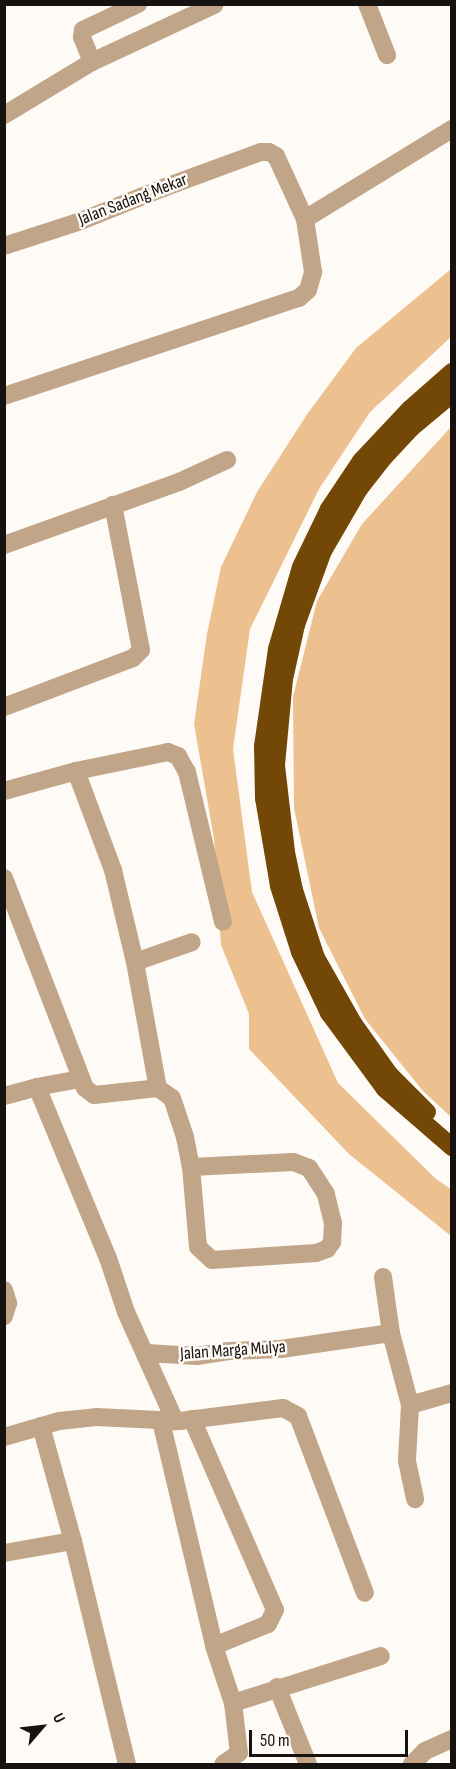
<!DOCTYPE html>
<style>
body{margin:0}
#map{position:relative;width:456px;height:1769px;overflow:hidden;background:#fefaf6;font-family:"Sofia Sans Condensed",sans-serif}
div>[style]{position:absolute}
.green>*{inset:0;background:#edc08f}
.minor>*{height:18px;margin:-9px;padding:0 9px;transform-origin:9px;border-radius:9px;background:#c1a588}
.highway>*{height:18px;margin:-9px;padding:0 9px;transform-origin:9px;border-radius:9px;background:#734706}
span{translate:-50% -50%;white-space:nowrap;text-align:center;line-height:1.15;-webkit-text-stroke:5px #fefaf6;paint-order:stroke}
.street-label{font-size:18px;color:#15120f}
.frame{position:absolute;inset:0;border:6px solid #15120f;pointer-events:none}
.north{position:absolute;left:12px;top:1697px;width:60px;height:60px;-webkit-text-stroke:4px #fefaf6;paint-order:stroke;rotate:62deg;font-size:16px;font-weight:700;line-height:24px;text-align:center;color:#15120f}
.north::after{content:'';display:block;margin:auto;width:21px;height:27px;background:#15120f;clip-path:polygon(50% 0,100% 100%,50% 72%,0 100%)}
.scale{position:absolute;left:249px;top:1730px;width:159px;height:27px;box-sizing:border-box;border:3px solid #15120f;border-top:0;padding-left:8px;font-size:18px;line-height:21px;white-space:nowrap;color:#15120f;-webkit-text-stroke:4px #fefaf6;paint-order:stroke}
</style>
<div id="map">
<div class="green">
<div style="clip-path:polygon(451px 269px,451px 337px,370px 412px,319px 489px,250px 629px,233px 749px,252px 892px,338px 1083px,436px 1179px,451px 1189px,451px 1236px,349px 1154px,249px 1049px,249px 1014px,221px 945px,214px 839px,194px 724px,207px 634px,221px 567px,257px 492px,308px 413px,356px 348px)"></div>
<div style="clip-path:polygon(451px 427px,451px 1117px,423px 1091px,365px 1019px,319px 928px,294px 808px,293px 697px,317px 601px,362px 524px)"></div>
</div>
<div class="minor">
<div style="left:367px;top:4px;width:55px;rotate:68.6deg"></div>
<div style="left:92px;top:62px;width:27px;rotate:-112deg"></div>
<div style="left:82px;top:37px;width:7px;rotate:-82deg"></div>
<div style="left:83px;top:30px;width:61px;rotate:-25.3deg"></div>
<div style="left:4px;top:115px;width:103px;rotate:-31.1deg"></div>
<div style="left:92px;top:62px;width:135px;rotate:-25deg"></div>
<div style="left:4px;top:246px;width:81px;rotate:-18deg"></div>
<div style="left:81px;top:221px;width:88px;rotate:-21.9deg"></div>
<div style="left:163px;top:188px;width:104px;rotate:-20.2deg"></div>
<div style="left:261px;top:152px;width:8px"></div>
<div style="left:269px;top:152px;width:8px;rotate:30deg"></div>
<div style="left:276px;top:156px;width:69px;rotate:65.3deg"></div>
<div style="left:305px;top:219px;width:172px;rotate:-31.5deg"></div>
<div style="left:4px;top:396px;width:311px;rotate:-18.4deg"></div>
<div style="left:299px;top:298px;width:12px;rotate:-42deg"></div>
<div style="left:308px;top:290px;width:19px;rotate:-74deg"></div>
<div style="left:313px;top:272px;width:54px;rotate:-98.6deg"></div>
<div style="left:4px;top:545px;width:186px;rotate:-19.8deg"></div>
<div style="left:179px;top:482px;width:53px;rotate:-24.6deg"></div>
<div style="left:4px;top:707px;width:138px;rotate:-20.8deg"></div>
<div style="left:133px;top:658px;width:11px;rotate:-45deg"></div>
<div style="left:141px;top:650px;width:148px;rotate:-100.9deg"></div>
<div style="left:76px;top:771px;width:106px;rotate:69.5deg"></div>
<div style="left:113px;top:870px;width:95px;rotate:76.6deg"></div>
<div style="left:135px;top:962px;width:128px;rotate:79.7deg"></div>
<div style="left:158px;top:1088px;width:17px;rotate:36deg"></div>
<div style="left:172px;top:1098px;width:41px;rotate:71.6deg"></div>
<div style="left:185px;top:1137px;width:31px;rotate:79deg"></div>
<div style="left:191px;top:1167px;width:80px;rotate:85deg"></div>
<div style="left:198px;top:1247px;width:19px;rotate:43deg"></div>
<div style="left:212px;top:1260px;width:104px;rotate:-3.9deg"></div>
<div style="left:316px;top:1253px;width:12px;rotate:-20deg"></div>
<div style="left:327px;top:1249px;width:9px;rotate:-54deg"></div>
<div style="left:332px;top:1242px;width:19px;rotate:-87deg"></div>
<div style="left:333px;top:1223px;width:30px;rotate:-104deg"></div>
<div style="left:326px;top:1194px;width:31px;rotate:-123deg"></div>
<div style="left:309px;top:1168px;width:17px;rotate:-159deg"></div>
<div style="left:293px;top:1162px;width:102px;rotate:177.2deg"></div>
<div style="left:4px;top:791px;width:75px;rotate:-15.5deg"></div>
<div style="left:76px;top:771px;width:94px;rotate:-11.7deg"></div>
<div style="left:168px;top:752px;width:11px;rotate:22deg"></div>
<div style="left:178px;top:756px;width:18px;rotate:61deg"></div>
<div style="left:187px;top:772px;width:154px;rotate:76.5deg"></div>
<div style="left:4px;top:878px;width:225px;rotate:68.9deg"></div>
<div style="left:85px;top:1088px;width:11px;rotate:38deg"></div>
<div style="left:94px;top:1095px;width:64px;rotate:-6.2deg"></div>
<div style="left:135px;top:962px;width:60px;rotate:-19.3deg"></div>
<div style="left:80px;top:1079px;width:44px;rotate:169.5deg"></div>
<div style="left:37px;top:1087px;width:185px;rotate:67.5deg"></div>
<div style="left:108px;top:1258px;width:57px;rotate:71.6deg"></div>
<div style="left:126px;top:1312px;width:120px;rotate:65.8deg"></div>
<div style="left:4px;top:1096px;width:34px;rotate:-15deg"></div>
<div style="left:383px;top:1277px;width:57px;rotate:81.9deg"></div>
<div style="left:391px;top:1333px;width:74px;rotate:75.2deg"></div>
<div style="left:410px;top:1405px;width:44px;rotate:-15.9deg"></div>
<div style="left:4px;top:1290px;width:14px;rotate:73deg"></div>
<div style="left:8px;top:1303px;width:14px;rotate:107deg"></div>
<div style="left:146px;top:1353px;width:51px;rotate:3.4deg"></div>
<div style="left:197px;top:1356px;width:32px;rotate:-9deg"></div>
<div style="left:229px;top:1351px;width:52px;rotate:-2.2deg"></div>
<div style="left:281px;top:1349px;width:111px;rotate:-8.3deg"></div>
<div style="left:410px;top:1405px;width:56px;rotate:93.1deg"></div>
<div style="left:407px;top:1461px;width:39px;rotate:78deg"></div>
<div style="left:192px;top:1419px;width:208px;rotate:66.5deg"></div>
<div style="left:275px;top:1610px;width:16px;rotate:117deg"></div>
<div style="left:268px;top:1624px;width:58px;rotate:157.8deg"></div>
<div style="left:161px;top:1421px;width:231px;rotate:76.7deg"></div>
<div style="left:214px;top:1646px;width:60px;rotate:71.6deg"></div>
<div style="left:233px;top:1703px;width:50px;rotate:83.2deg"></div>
<div style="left:239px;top:1753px;width:19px;rotate:145deg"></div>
<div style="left:41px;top:1426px;width:119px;rotate:74.5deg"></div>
<div style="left:73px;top:1541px;width:229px;rotate:76.4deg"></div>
<div style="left:4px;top:1437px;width:57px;rotate:-16.2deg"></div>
<div style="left:59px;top:1421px;width:37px;rotate:-6deg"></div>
<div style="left:96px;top:1417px;width:84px;rotate:2.7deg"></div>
<div style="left:180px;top:1421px;width:104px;rotate:-7.2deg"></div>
<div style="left:283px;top:1408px;width:17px;rotate:28deg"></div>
<div style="left:298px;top:1416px;width:189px;rotate:69.3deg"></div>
<div style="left:4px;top:1553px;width:70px;rotate:-9.9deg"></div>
<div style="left:277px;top:1687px;width:83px;rotate:68.1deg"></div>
<div style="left:233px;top:1703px;width:155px;rotate:-17.6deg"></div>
<div style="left:412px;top:1764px;width:18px;rotate:-45deg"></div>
<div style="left:425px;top:1751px;width:30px;rotate:-24deg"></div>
</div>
<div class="highway">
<div style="left:452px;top:372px;width:56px;rotate:138.6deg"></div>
<div style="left:410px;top:409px;width:71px;rotate:133.3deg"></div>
<div style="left:361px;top:461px;width:58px;rotate:123.7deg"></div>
<div style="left:329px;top:509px;width:64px;rotate:115.8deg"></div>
<div style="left:301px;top:567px;width:85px;rotate:106.3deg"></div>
<div style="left:277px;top:649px;width:98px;rotate:98.2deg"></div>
<div style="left:263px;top:746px;width:52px;rotate:88.9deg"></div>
<div style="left:264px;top:798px;width:89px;rotate:80.3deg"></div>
<div style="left:279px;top:886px;width:69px;rotate:72.3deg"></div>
<div style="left:300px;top:952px;width:68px;rotate:64.6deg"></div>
<div style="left:329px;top:1013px;width:94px;rotate:53.6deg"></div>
<div style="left:385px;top:1089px;width:89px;rotate:40.9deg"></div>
<div style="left:427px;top:1112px;width:54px;rotate:-135deg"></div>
<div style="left:389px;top:1074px;width:62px;rotate:-125.2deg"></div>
<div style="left:353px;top:1023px;width:75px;rotate:-119.6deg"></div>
<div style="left:316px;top:958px;width:71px;rotate:-107.9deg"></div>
<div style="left:294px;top:890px;width:39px;rotate:-102deg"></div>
<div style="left:286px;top:852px;width:88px;rotate:-96.6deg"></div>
<div style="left:276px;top:765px;width:86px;rotate:-84.7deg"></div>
<div style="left:284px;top:679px;width:55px;rotate:-77.5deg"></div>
<div style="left:296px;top:625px;width:79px;rotate:-70deg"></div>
<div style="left:323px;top:551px;width:72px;rotate:-59.9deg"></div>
<div style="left:359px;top:489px;width:41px;rotate:-52deg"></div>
<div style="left:384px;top:457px;width:40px;rotate:-47deg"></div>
<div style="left:411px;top:428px;width:53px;rotate:-39.7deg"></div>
</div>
<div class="street-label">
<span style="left:133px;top:200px;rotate:-21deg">Jalan Sadang Mekar</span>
<span style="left:233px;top:1351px;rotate:-4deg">Jalan Marga Mulya</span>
</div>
<div class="frame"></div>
<div class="north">U</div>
<div class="scale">50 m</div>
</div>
